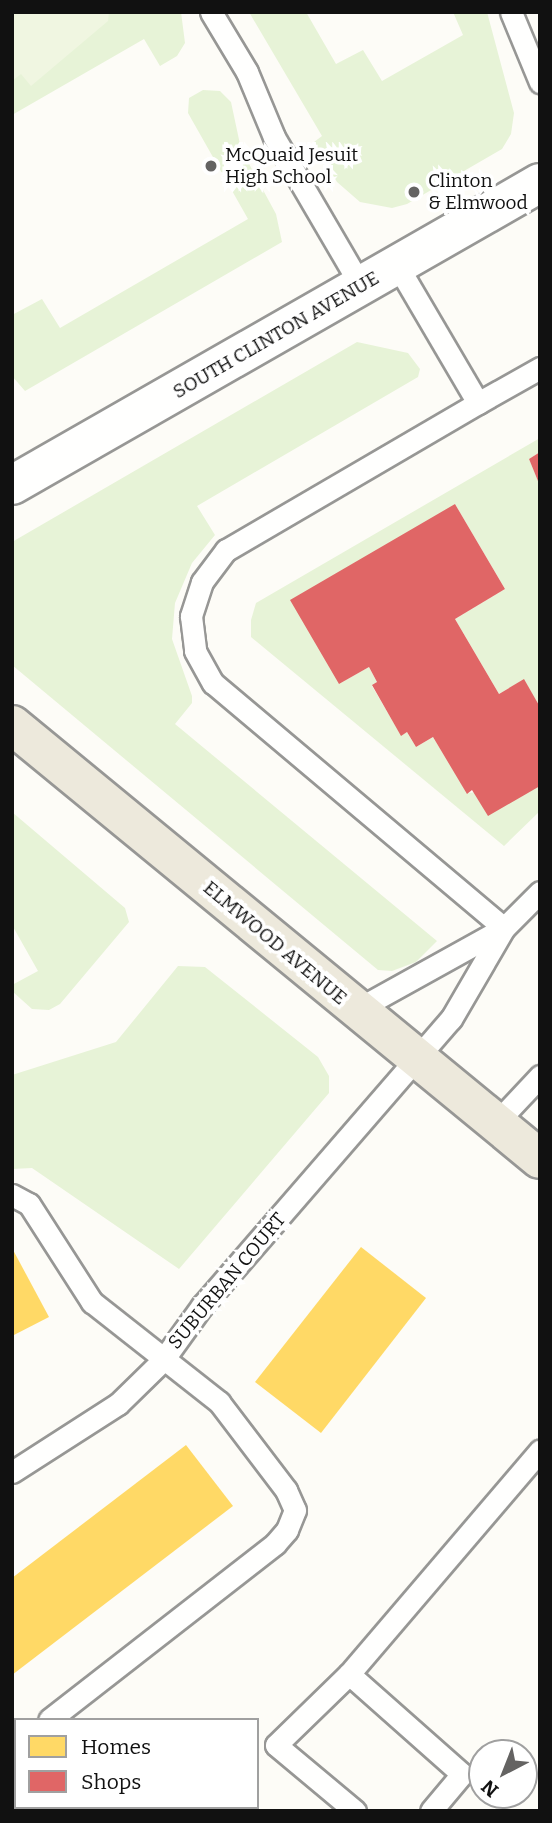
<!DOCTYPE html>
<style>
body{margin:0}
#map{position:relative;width:552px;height:1823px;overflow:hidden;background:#fdfcf7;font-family:Bitter,serif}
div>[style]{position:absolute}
.green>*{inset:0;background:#e7f3d7}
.pitch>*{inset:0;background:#f0f6e1}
.homes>*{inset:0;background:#ffd966}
.shops>*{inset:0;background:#e06666}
.roads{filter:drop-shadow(2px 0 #979795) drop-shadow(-2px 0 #979795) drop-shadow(0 2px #979795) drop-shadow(0 -2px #979795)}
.service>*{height:21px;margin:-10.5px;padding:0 10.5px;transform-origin:10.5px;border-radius:10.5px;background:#fffffe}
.tertiary>*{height:38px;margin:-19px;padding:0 19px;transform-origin:19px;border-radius:19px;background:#fffffe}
.primary>*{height:38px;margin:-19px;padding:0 19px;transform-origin:19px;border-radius:19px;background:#ede9dc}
.dots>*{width:19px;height:19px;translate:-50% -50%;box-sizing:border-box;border:4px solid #fff;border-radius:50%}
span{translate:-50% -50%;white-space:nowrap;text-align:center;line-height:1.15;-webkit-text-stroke:7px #fff;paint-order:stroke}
.poi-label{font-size:19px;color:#111}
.left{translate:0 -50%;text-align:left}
.street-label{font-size:19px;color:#111}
.frame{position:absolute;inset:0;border:14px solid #111;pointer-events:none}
.legend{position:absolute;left:14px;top:1718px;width:245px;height:91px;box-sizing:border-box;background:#fff;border:2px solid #a0a0a0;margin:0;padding:9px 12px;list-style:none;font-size:21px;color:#111}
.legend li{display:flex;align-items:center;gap:14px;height:35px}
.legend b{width:35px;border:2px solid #a0a0a0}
.north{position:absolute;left:468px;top:1739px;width:70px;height:70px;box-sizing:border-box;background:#fff;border:2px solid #a0a0a0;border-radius:50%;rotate:222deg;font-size:19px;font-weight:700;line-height:28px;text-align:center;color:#111}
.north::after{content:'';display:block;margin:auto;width:24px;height:32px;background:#646362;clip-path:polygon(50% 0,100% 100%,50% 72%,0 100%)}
</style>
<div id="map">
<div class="green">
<div style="clip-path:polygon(12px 12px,181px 12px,185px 43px,177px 56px,160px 66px,144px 39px,12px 115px)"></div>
<div style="clip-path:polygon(249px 12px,306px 12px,336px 64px,363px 50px,382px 81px,463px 35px,453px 12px,487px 12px,514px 113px,511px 134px,502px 149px,407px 204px,392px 208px,360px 202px,337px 182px,314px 142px,322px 136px)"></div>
<div style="clip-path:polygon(203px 90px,220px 91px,231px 102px,241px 149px,276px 214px,282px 242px,25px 391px,12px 376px,12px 315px,42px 299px,60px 328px,248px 219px,188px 113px,189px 98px)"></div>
<div style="clip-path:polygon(357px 342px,408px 353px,420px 369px,418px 377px,197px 506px,215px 535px,192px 563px,175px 603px,172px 639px,192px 696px,192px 703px,175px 724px,437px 941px,416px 962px,392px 971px,378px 970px,12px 665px,12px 542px)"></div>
<div style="clip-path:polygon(540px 438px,540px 452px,529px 459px,540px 486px,540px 707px,524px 680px,499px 694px,455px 619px,505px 589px,455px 504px,339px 684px,369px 667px,377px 682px,372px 686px,401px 735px,407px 732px,416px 747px,433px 737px,467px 793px,540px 786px,540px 811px,504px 846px,251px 637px,251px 620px,256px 603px)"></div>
<div style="clip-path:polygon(12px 812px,125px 908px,129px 922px,60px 1004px,49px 1010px,32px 1009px,12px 991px,12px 985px,38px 971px,12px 925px)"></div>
<div style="clip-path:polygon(178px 966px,205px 967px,318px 1057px,329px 1076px,329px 1093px,179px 1269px,32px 1168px,12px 1169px,12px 1075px,116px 1042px)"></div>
</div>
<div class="pitch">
<div style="clip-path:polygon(12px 12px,109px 12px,108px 21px,31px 86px,21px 74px,12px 81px)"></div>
</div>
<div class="homes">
<div style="clip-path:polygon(361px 1247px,426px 1298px,321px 1433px,255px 1382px)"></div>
<div style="clip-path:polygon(12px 1248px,49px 1317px,12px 1336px)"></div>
<div style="clip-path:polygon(186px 1445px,233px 1506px,12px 1675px,12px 1578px)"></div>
<div style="clip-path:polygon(16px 1787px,16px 1807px,60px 1811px,12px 1811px)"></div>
</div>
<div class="shops">
<div style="clip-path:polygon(540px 452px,540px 486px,529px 459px)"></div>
<div style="clip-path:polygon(455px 504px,505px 589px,455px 619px,499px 694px,524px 679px,540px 707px,540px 786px,488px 816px,472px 790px,467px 794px,433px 737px,416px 747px,407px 732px,401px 736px,372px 685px,377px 682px,369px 667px,339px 684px,290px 600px)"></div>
</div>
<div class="roads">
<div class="service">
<div style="left:211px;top:12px;width:70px;rotate:59deg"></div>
<div style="left:247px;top:72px;width:70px;rotate:67.4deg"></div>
<div style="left:274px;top:137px;width:173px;rotate:59.7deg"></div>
<div style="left:511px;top:12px;width:76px;rotate:67.5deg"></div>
<div style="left:397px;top:265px;width:160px;rotate:59.6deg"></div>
<div style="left:478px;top:403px;width:292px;rotate:149.7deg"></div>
<div style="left:226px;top:550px;width:40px;rotate:127deg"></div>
<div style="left:202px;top:582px;width:36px;rotate:108deg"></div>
<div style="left:191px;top:616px;width:35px;rotate:83deg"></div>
<div style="left:195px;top:651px;width:37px;rotate:61deg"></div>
<div style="left:213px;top:683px;width:380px;rotate:40.1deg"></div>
<div style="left:478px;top:403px;width:71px;rotate:-29.4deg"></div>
<div style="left:356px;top:1010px;width:167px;rotate:-29deg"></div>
<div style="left:495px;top:1124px;width:66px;rotate:-46.8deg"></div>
<div style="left:12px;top:1195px;width:19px;rotate:28deg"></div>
<div style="left:29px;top:1204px;width:117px;rotate:57.3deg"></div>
<div style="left:92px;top:1302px;width:162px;rotate:38.2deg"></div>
<div style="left:219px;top:1402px;width:111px;rotate:52.7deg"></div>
<div style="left:286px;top:1490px;width:22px;rotate:66deg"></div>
<div style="left:295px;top:1510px;width:22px;rotate:112deg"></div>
<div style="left:287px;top:1530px;width:18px;rotate:131deg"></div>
<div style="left:275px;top:1544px;width:286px;rotate:142.1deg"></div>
<div style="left:12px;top:1472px;width:126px;rotate:-32.7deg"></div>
<div style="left:118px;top:1404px;width:63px;rotate:-44.4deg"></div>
<div style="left:163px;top:1360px;width:67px;rotate:-54.2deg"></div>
<div style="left:202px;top:1306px;width:380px;rotate:-49.1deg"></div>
<div style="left:451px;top:1019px;width:105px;rotate:-59.8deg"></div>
<div style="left:504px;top:928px;width:51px;rotate:-45deg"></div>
<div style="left:349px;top:1674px;width:151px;rotate:41.5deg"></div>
<div style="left:462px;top:1774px;width:48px;rotate:130deg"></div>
<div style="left:129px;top:1807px;width:6px;rotate:39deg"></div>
<div style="left:355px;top:1811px;width:103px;rotate:-140.1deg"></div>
<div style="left:276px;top:1745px;width:102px;rotate:-44.2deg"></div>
<div style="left:349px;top:1674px;width:294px;rotate:-49.5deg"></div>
</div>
<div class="tertiary">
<div style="left:12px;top:485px;width:608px;rotate:-29.77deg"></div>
</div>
<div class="primary">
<div style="left:12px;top:725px;width:683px;rotate:39.42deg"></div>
</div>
</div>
<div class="dots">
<div style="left:211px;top:166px;background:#646362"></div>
<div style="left:414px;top:192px;background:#646362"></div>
</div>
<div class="poi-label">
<span class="left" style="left:225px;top:166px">McQuaid Jesuit<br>High School</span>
<span class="left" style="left:428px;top:192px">Clinton<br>&amp; Elmwood</span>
</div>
<div class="street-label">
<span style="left:276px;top:335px;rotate:-30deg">SOUTH CLINTON AVENUE</span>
<span style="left:275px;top:943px;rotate:40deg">ELMWOOD AVENUE</span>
<span style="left:227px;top:1281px;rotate:-50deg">SUBURBAN COURT</span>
</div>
<div class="frame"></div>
<ul class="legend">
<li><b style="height:19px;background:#ffd966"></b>Homes</li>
<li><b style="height:19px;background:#e06666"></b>Shops</li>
</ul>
<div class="north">N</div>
</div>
